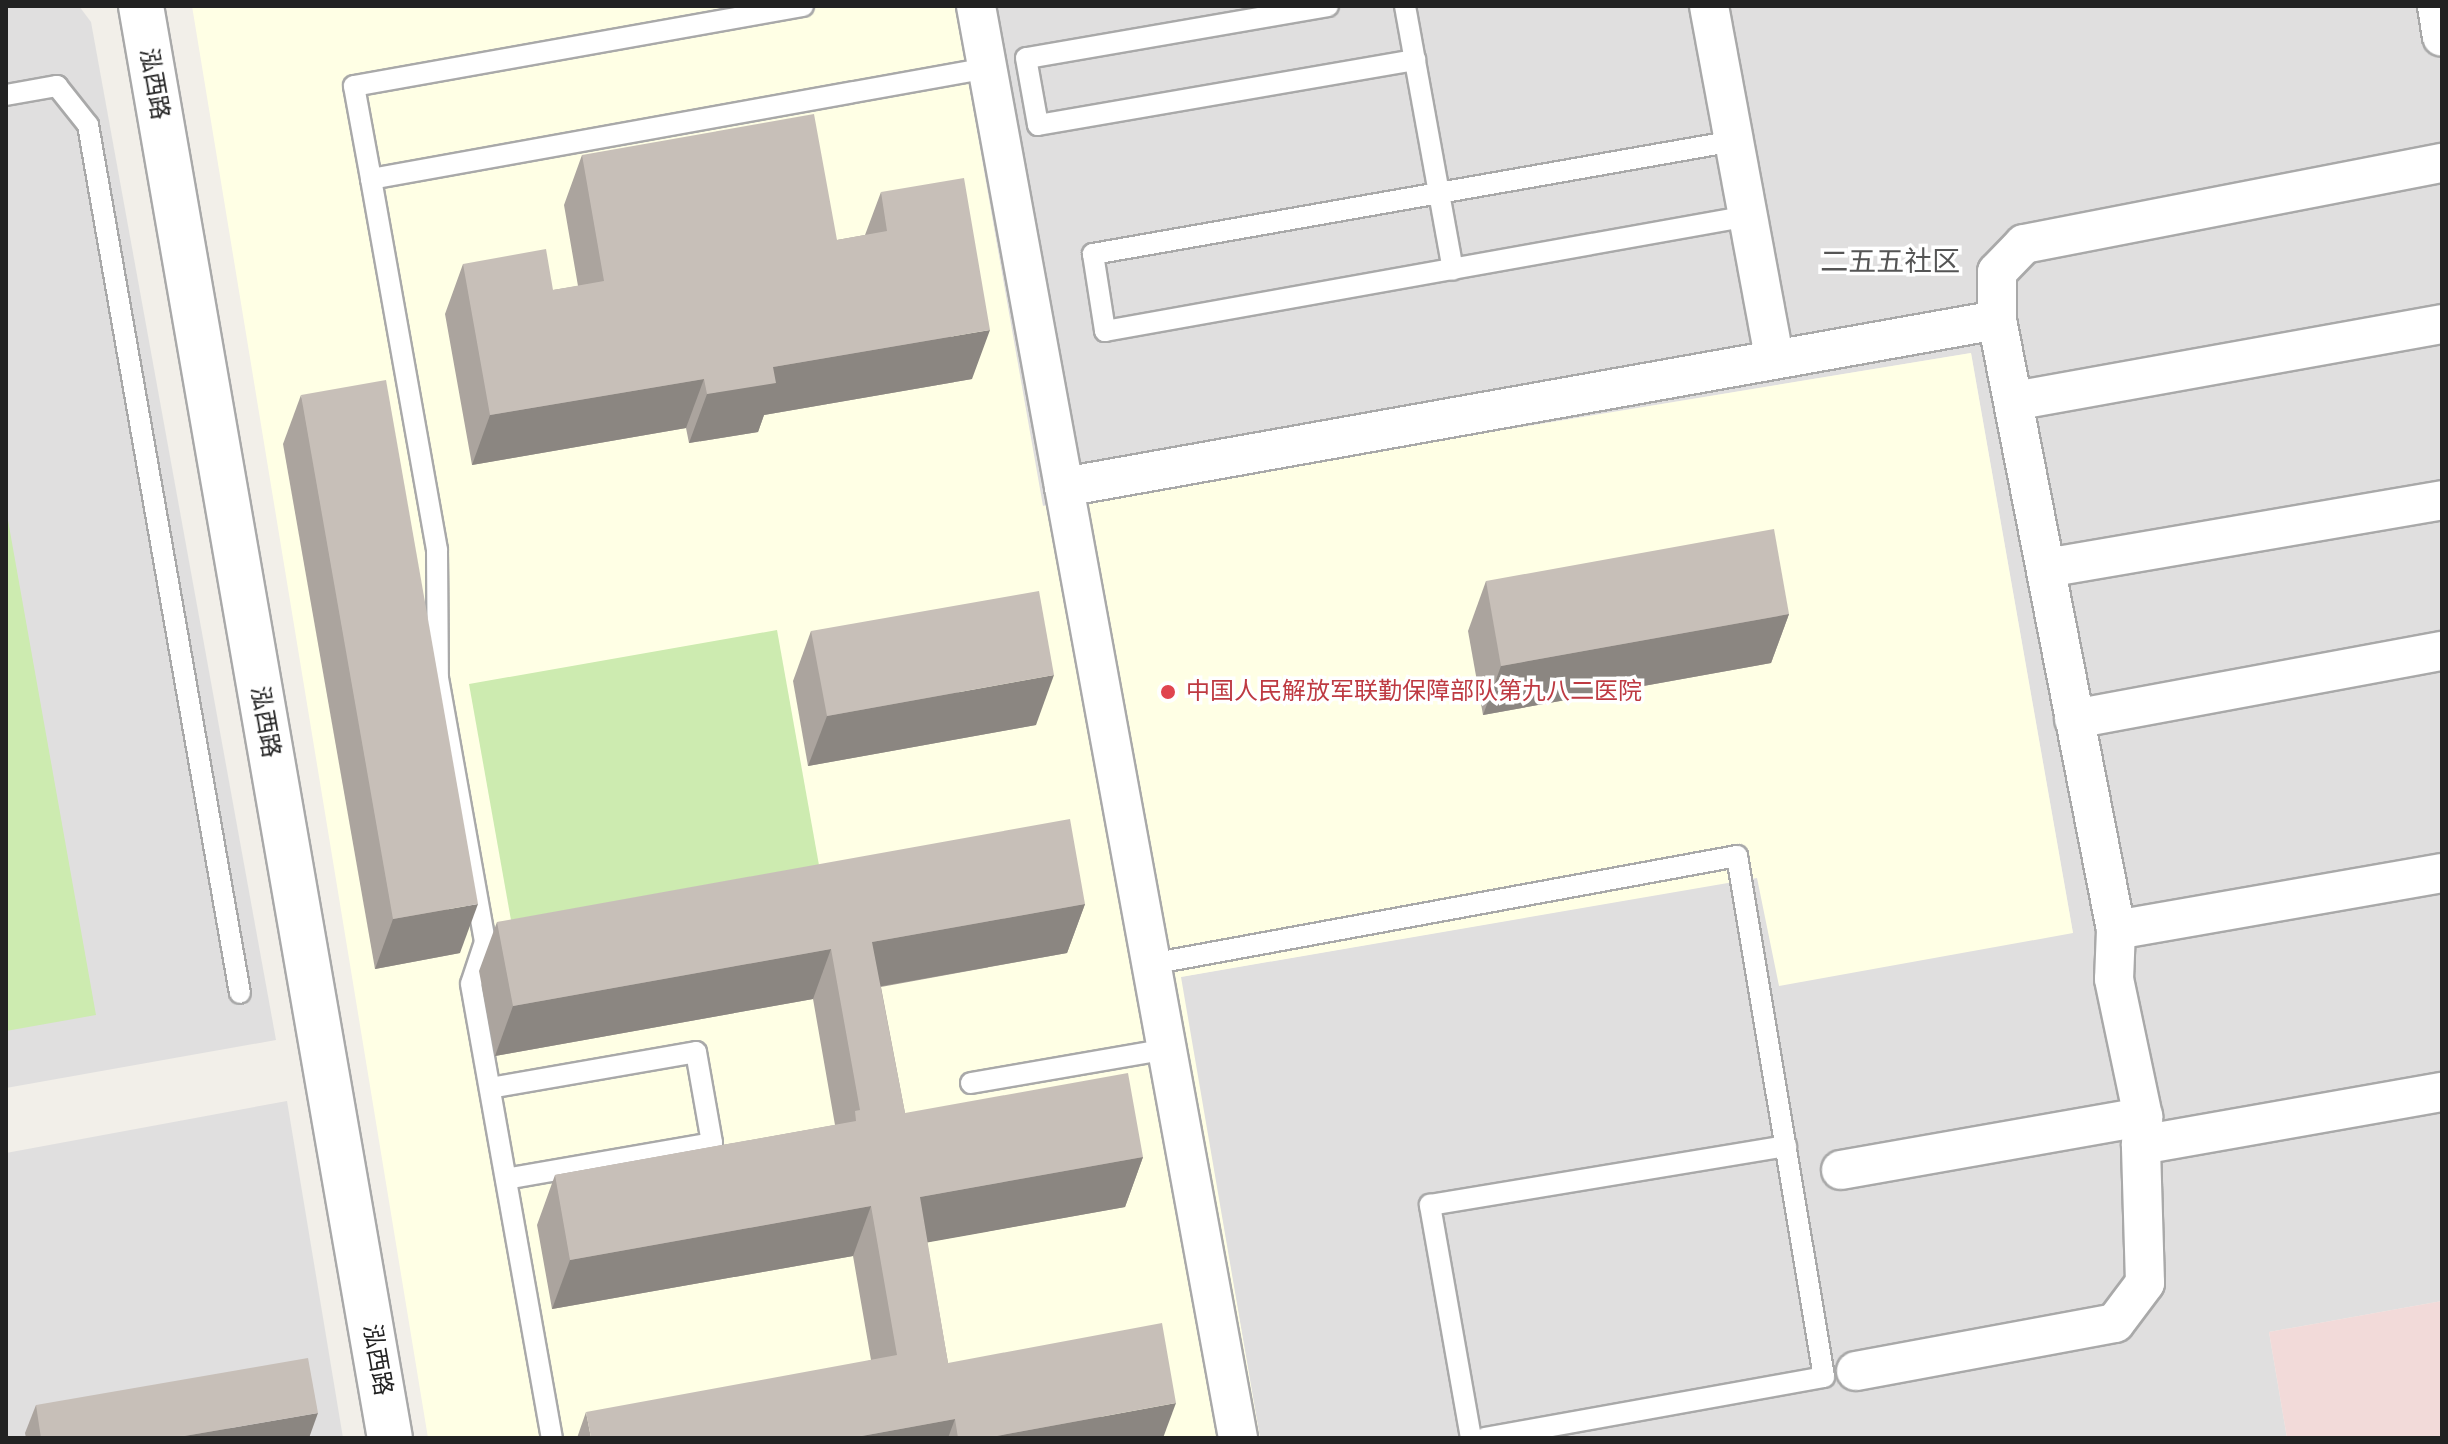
<!DOCTYPE html>
<meta charset="utf-8">
<style>
body{margin:0}
#map{position:relative;width:2448px;height:1444px;overflow:hidden;background:#f2efe9;font-family:Karla,"Noto Sans SC",sans-serif}
div>[style]{position:absolute}
.residential>*{inset:0;background:#e0dfdf}
.commercial>*{inset:0;background:#f2dad9}
.education>*{inset:0;background:#ffffe5}
.grass>*{inset:0;background:#cdebb0}
.roads{filter:drop-shadow(2px 0 #a9a9a9) drop-shadow(-2px 0 #a9a9a9) drop-shadow(0 2px #a9a9a9) drop-shadow(0 -2px #a9a9a9)}
.service>*{height:20px;margin:-10px;padding:0 10px;transform-origin:10px;border-radius:10px;background:#fff}
.minor>*{height:38px;margin:-19px;padding:0 19px;transform-origin:19px;border-radius:19px;background:#fff}
.tertiary>*{height:44px;margin:-22px;padding:0 22px;transform-origin:22px;border-radius:22px;background:#fff}
.wall>*{inset:0;background:#aba49e}
.shaded-wall>*{inset:0;background:#8b8681}
.building>*{inset:0;background:#c7bfb8}
.dots>*{width:22px;height:22px;translate:-50% -50%;box-sizing:border-box;border:4px solid #fff;border-radius:50%}
span{translate:-50% -50%;white-space:nowrap;text-align:center;line-height:1.15;-webkit-text-stroke:7px #fff;paint-order:stroke}
.street-label{font-size:24px;color:#222}
.health-label{font-size:24px;color:#be3a42}
.left{translate:0 -50%;text-align:left}
.quarter-label{font-size:28px;color:#555}
.frame{position:absolute;inset:0;border:8px solid #222;pointer-events:none}
</style>
<div id="map">
<div class="residential">
<div style="clip-path:polygon(6px 6px,79px 6px,91px 22px,276px 1040px,6px 1088px)"></div>
<div style="clip-path:polygon(955px 6px,2442px 6px,2442px 1301px,2269px 1332px,2287px 1438px,1260px 1438px,1180px 977px,1758px 877px,2073px 933px,1971px 353px,1042px 506px)"></div>
<div style="clip-path:polygon(287px 1101px,343px 1438px,6px 1438px,6px 1153px)"></div>
</div>
<div class="commercial">
<div style="clip-path:polygon(2442px 1301px,2442px 1438px,2287px 1438px,2269px 1332px)"></div>
</div>
<div class="education">
<div style="clip-path:polygon(192px 6px,955px 6px,1043px 506px,1971px 353px,2073px 933px,1779px 986px,1757px 878px,1181px 977px,1260px 1438px,428px 1438px)"></div>
</div>
<div class="grass">
<div style="clip-path:polygon(6px 509px,96px 1015px,6px 1031px)"></div>
<div style="clip-path:polygon(777px 630px,827px 910px,519px 965px,469px 684px)"></div>
</div>
<div class="roads">
<div class="service">
<div style="left:803px;top:6px;width:456px;rotate:169.9deg"></div>
<div style="left:354px;top:86px;width:95px;rotate:79.6deg"></div>
<div style="left:371px;top:179px;width:626px;rotate:-10.21deg"></div>
<div style="left:1328px;top:6px;width:306px;rotate:170.2deg"></div>
<div style="left:1026px;top:58px;width:68px;rotate:79.8deg"></div>
<div style="left:1038px;top:125px;width:383px;rotate:-9.8deg"></div>
<div style="left:1405px;top:6px;width:268px;rotate:79.7deg"></div>
<div style="left:6px;top:95px;width:52px;rotate:-10deg"></div>
<div style="left:57px;top:86px;width:50px;rotate:51.5deg"></div>
<div style="left:88px;top:125px;width:881px;rotate:80.07deg"></div>
<div style="left:1734px;top:141px;width:651px;rotate:170deg"></div>
<div style="left:1093px;top:254px;width:78px;rotate:81.1deg"></div>
<div style="left:1105px;top:331px;width:653px;rotate:-10.14deg"></div>
<div style="left:371px;top:179px;width:377px;rotate:79.9deg"></div>
<div style="left:437px;top:550px;width:128px;rotate:89.6deg"></div>
<div style="left:438px;top:678px;width:268px;rotate:79.9deg"></div>
<div style="left:485px;top:942px;width:44px;rotate:108.4deg"></div>
<div style="left:471px;top:984px;width:461px;rotate:79.9deg"></div>
<div style="left:1151px;top:964px;width:596px;rotate:-10.44deg"></div>
<div style="left:1737px;top:856px;width:528px;rotate:80.52deg"></div>
<div style="left:1824px;top:1377px;width:345px;rotate:169.8deg"></div>
<div style="left:971px;top:1083px;width:199px;rotate:-9.8deg"></div>
<div style="left:490px;top:1088px;width:209px;rotate:-9.9deg"></div>
<div style="left:696px;top:1052px;width:92px;rotate:80deg"></div>
<div style="left:712px;top:1143px;width:209px;rotate:170.1deg"></div>
<div style="left:1471px;top:1438px;width:237px;rotate:-100deg"></div>
<div style="left:1430px;top:1205px;width:361px;rotate:-9.4deg"></div>
</div>
<div class="minor">
<div style="left:976px;top:6px;width:1456px;rotate:79.63deg"></div>
<div style="left:1709px;top:6px;width:358px;rotate:79.5deg"></div>
<div style="left:2437px;top:6px;width:31px;rotate:81deg"></div>
<div style="left:1997px;top:320px;width:48px;rotate:-90deg"></div>
<div style="left:1997px;top:272px;width:39px;rotate:-46deg"></div>
<div style="left:2024px;top:244px;width:426px;rotate:-11deg"></div>
<div style="left:2014px;top:401px;width:435px;rotate:-10.2deg"></div>
<div style="left:1064px;top:487px;width:948px;rotate:-10.15deg"></div>
<div style="left:1997px;top:320px;width:621px;rotate:78.96deg"></div>
<div style="left:2046px;top:568px;width:402px;rotate:-9.7deg"></div>
<div style="left:2074px;top:719px;width:374px;rotate:-10.5deg"></div>
<div style="left:2442px;top:873px;width:331px;rotate:170.1deg"></div>
<div style="left:2116px;top:930px;width:49px;rotate:92.3deg"></div>
<div style="left:2114px;top:979px;width:141px;rotate:78.1deg"></div>
<div style="left:2143px;top:1117px;width:28px;rotate:94deg"></div>
<div style="left:2141px;top:1145px;width:306px;rotate:-10deg"></div>
<div style="left:1841px;top:1170px;width:307px;rotate:-10deg"></div>
<div style="left:1856px;top:1371px;width:263px;rotate:-10.5deg"></div>
<div style="left:2115px;top:1323px;width:50px;rotate:-53.1deg"></div>
<div style="left:2145px;top:1283px;width:138px;rotate:-91.7deg"></div>
</div>
<div class="tertiary">
<div style="left:141px;top:6px;width:1453px;rotate:80.14deg"></div>
</div>
</div>
<div class="wall">
<div style="clip-path:polygon(582px 155px,837px 240px,865px 235px,881px 192px,972px 379px,764px 415px,758px 432px,689px 443px,686px 428px,472px 465px,445px 314px,463px 264px,553px 290px,578px 286px,564px 205px)"></div>
<div style="clip-path:polygon(301px 395px,460px 953px,375px 969px,283px 444px)"></div>
<div style="clip-path:polygon(1486px 581px,1789px 614px,1771px 663px,1483px 715px,1468px 631px)"></div>
<div style="clip-path:polygon(811px 631px,1036px 725px,808px 766px,793px 681px)"></div>
<div style="clip-path:polygon(1085px 904px,1067px 953px,881px 987px,905px 1113px,1143px 1157px,1125px 1207px,927px 1242px,948px 1363px,1163px 1438px,591px 1438px,871px 1360px,853px 1256px,552px 1309px,537px 1225px,555px 1175px,835px 1125px,813px 999px,495px 1056px,479px 971px,497px 922px)"></div>
<div style="clip-path:polygon(36px 1405px,309px 1438px,26px 1438px,25px 1433px)"></div>
<div style="clip-path:polygon(586px 1412px,591px 1438px,577px 1438px)"></div>
</div>
<div class="shaded-wall">
<div style="clip-path:polygon(990px 330px,972px 379px,764px 415px,758px 432px,689px 443px,707px 394px,773px 367px)"></div>
<div style="clip-path:polygon(704px 379px,686px 428px,472px 465px,490px 415px)"></div>
<div style="clip-path:polygon(1789px 614px,1771px 663px,1483px 715px,1501px 666px)"></div>
<div style="clip-path:polygon(1054px 675px,1036px 725px,808px 766px,827px 716px)"></div>
<div style="clip-path:polygon(478px 904px,460px 953px,375px 969px,393px 919px)"></div>
<div style="clip-path:polygon(1085px 904px,1067px 953px,854px 991px,872px 942px)"></div>
<div style="clip-path:polygon(831px 949px,813px 999px,495px 1056px,513px 1006px)"></div>
<div style="clip-path:polygon(1143px 1157px,1125px 1207px,902px 1247px,920px 1197px)"></div>
<div style="clip-path:polygon(871px 1206px,853px 1256px,552px 1309px,570px 1260px)"></div>
<div style="clip-path:polygon(1176px 1403px,1163px 1438px,986px 1438px)"></div>
<div style="clip-path:polygon(318px 1413px,309px 1438px,173px 1438px)"></div>
<div style="clip-path:polygon(955px 1419px,948px 1438px,851px 1438px)"></div>
</div>
<div class="building">
<div style="clip-path:polygon(814px 114px,837px 240px,887px 231px,881px 192px,964px 178px,990px 330px,773px 367px,776px 383px,707px 394px,704px 379px,490px 415px,463px 264px,546px 249px,553px 290px,604px 281px,582px 155px)"></div>
<div style="clip-path:polygon(386px 380px,478px 904px,393px 919px,301px 395px)"></div>
<div style="clip-path:polygon(1774px 529px,1789px 614px,1501px 666px,1486px 581px)"></div>
<div style="clip-path:polygon(1039px 591px,1054px 675px,827px 716px,811px 631px)"></div>
<div style="clip-path:polygon(1070px 819px,1085px 904px,872px 942px,905px 1113px,1128px 1073px,1143px 1157px,920px 1197px,948px 1363px,1162px 1323px,1176px 1403px,986px 1438px,958px 1438px,955px 1419px,851px 1438px,591px 1438px,586px 1412px,897px 1355px,871px 1206px,570px 1260px,555px 1175px,856px 1121px,855px 1111px,860px 1110px,831px 949px,513px 1006px,497px 922px)"></div>
<div style="clip-path:polygon(308px 1358px,318px 1413px,173px 1438px,41px 1438px,36px 1405px)"></div>
</div>
<div class="dots">
<div style="left:1168px;top:692px;background:#e0444e"></div>
</div>
<div class="street-label">
<span style="left:154px;top:84px;rotate:80deg">泓西路</span>
<span style="left:265px;top:722px;rotate:80deg">泓西路</span>
<span style="left:377px;top:1360px;rotate:80deg">泓西路</span>
</div>
<div class="health-label">
<span class="left" style="left:1186px;top:692px">中国人民解放军联勤保障部队第九八二医院</span>
</div>
<div class="quarter-label">
<span style="left:1890px;top:262px">二五五社区</span>
</div>
<div class="frame"></div>
</div>
